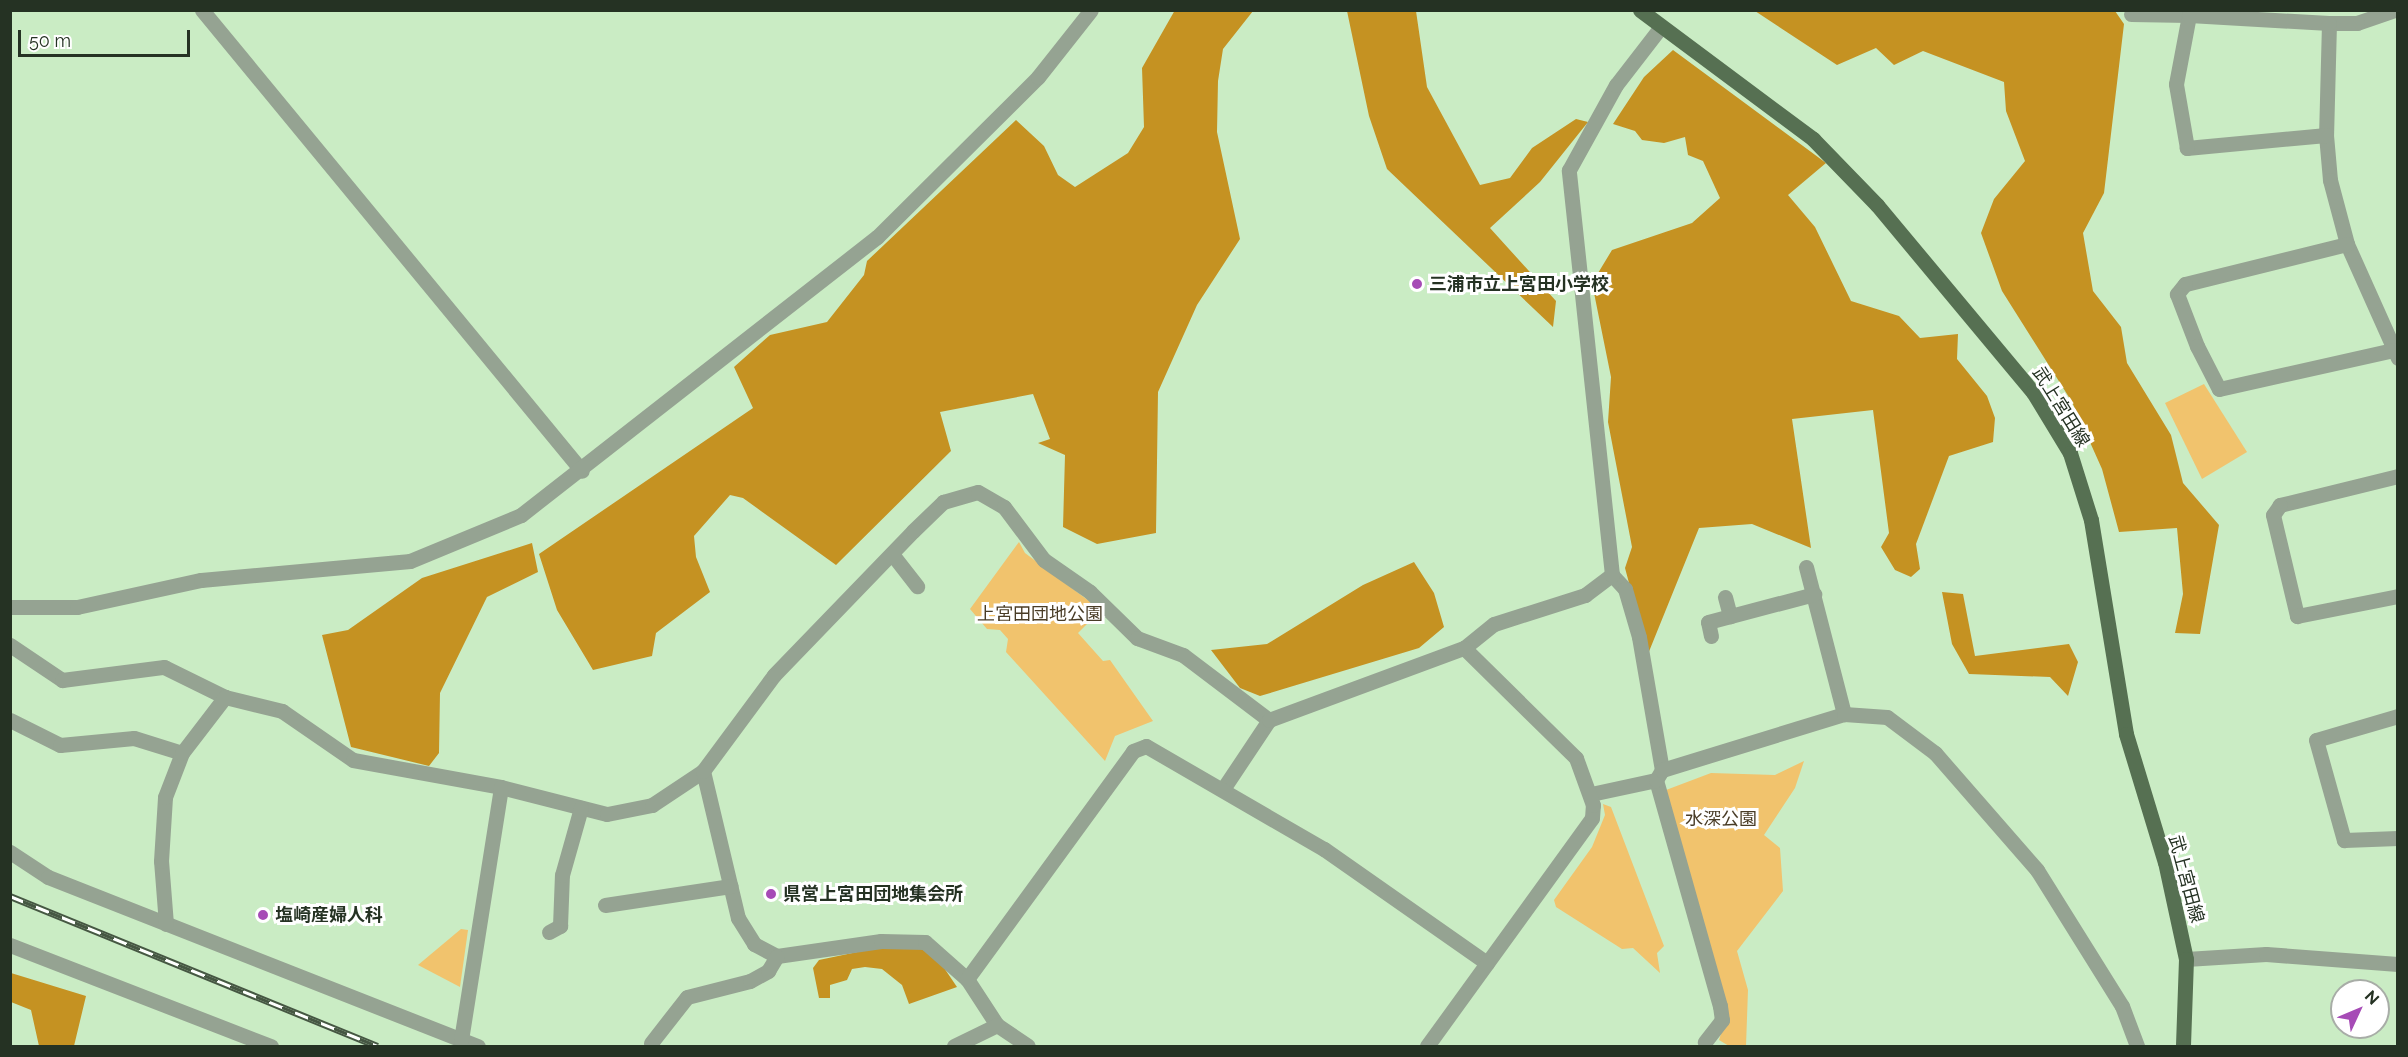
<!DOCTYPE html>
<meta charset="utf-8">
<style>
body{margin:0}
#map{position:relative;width:2408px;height:1057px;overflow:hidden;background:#caecc4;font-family:Raleway,"Noto Sans JP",sans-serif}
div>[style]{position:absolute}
.green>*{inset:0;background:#f1c36d}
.forest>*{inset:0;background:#c59222}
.minor>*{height:15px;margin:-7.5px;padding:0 7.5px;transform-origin:7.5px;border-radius:7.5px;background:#95a392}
.major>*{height:15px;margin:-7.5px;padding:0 7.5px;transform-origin:7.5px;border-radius:7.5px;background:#567052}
.rail>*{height:7px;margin-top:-3.5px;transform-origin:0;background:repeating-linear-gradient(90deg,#fff 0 14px,#465743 0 28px);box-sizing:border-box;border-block:2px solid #465743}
.dots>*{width:16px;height:16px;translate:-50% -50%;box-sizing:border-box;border:3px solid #fff;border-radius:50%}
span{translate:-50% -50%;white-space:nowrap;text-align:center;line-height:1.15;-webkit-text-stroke:6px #fff;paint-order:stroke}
.poi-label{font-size:18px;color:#253223;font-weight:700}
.left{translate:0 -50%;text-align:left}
.street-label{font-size:18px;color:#253223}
.park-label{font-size:18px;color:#493c26}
.frame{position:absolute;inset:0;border:12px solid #253223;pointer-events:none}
.north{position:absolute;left:2330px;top:979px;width:60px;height:60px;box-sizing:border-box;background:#fff;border:2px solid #a8ada7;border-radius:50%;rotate:46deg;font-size:16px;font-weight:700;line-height:24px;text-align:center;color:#253223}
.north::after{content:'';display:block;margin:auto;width:21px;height:27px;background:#a64bb6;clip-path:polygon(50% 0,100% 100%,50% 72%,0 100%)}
.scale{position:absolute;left:18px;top:30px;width:172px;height:27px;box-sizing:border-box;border:3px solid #253223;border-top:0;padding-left:8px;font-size:18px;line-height:21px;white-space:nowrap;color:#253223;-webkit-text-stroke:4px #fff;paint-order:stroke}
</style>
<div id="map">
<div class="green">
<div style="clip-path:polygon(2204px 384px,2247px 452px,2202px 479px,2165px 403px)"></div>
<div style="clip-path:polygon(1019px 542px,1025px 553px,1101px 610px,1078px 633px,1103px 661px,1110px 660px,1153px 721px,1115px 736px,1105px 761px,1006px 652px,1008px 639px,1000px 630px,987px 629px,970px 609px)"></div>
<div style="clip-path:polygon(1804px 761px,1795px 788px,1764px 835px,1780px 848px,1783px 891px,1737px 951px,1748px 990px,1746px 1046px,1729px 1046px,1719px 1040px,1727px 1015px,1666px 790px,1711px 773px,1775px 775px)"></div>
<div style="clip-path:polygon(1603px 804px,1611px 807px,1664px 946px,1657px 953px,1660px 973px,1633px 948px,1622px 949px,1556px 907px,1554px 900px,1592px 847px,1605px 815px)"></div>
<div style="clip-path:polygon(461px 929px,468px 930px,460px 987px,418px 965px)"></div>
</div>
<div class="forest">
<div style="clip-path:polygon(1175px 10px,1253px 11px,1223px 49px,1218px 81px,1217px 132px,1240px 239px,1197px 305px,1158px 392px,1156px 533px,1097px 544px,1063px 527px,1065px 455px,1038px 443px,1050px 439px,1033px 394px,940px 412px,951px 451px,836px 565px,743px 498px,730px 495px,694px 536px,696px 557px,710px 592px,656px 633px,652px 656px,593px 670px,557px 610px,539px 554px,753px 408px,734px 367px,770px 335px,827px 322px,864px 275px,867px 261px,1016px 120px,1044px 146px,1058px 175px,1075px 187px,1128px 153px,1144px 127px,1142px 68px)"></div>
<div style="clip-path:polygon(1347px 11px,1416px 11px,1427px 87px,1480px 185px,1510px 178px,1532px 148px,1576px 119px,1588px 122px,1540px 182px,1490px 228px,1556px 301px,1553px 327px,1387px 169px,1369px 116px)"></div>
<div style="clip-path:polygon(1755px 11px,2115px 11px,2124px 24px,2104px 193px,2083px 233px,2093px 291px,2121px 327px,2127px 363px,2171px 435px,2183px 483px,2219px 525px,2200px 634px,2175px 633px,2183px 594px,2177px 528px,2119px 532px,2102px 469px,2072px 402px,2002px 291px,1981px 233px,1994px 199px,2025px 161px,2006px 111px,2004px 82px,1923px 51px,1894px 65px,1876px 48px,1837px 65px)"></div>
<div style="clip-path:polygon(1673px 50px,1826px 163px,1788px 195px,1815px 227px,1851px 301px,1899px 316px,1920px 338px,1958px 334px,1957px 359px,1987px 396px,1995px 418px,1993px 442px,1949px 456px,1916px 544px,1920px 569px,1911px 577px,1895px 570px,1881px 547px,1889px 533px,1873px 410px,1792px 419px,1811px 548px,1752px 524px,1699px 528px,1648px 654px,1625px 568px,1632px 547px,1608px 422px,1611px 377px,1592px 283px,1612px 250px,1692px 223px,1720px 198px,1703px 161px,1688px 155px,1685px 137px,1664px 143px,1642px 140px,1635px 131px,1613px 124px,1644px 77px)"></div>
<div style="clip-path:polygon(532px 543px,538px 572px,487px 597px,440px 693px,439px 753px,429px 766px,351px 747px,322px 635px,348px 630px,422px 578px)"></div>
<div style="clip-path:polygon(1414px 562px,1434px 593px,1444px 627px,1419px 648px,1260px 696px,1240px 688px,1211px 650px,1267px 644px,1363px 585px)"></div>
<div style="clip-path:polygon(1942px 592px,1963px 594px,1975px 656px,2069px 644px,2078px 662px,2068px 696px,2050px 677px,1969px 674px,1952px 644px)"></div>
<div style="clip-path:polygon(881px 947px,919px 948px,936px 956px,957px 987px,909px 1004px,902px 985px,882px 969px,865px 967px,852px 969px,847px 980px,830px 985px,830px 998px,819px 998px,813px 968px,819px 960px)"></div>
<div style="clip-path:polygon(11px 973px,86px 996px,74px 1046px,39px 1046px,31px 1010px,11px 1002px)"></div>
</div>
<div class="minor">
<div style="left:202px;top:10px;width:597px;rotate:50.5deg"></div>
<div style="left:2395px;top:10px;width:40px;rotate:161.1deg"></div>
<div style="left:2357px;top:23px;width:28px;rotate:180deg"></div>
<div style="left:2329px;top:23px;width:112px;rotate:91.5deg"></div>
<div style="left:2326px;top:135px;width:45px;rotate:84.9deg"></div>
<div style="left:2330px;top:180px;width:66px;rotate:75.1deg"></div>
<div style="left:2347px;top:244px;width:125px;rotate:65.9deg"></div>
<div style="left:2131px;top:14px;width:58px;rotate:1deg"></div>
<div style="left:2326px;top:135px;width:140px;rotate:174.7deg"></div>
<div style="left:2187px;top:148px;width:65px;rotate:-99.8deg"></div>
<div style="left:2176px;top:84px;width:70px;rotate:-79.3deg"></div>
<div style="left:2189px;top:15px;width:140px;rotate:3.3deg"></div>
<div style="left:2347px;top:244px;width:167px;rotate:166.1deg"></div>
<div style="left:2185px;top:284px;width:13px;rotate:129deg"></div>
<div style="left:2177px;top:294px;width:56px;rotate:69deg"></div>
<div style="left:2197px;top:346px;width:48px;rotate:62.9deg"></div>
<div style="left:2219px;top:389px;width:178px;rotate:-12.6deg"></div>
<div style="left:2398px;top:476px;width:122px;rotate:166.2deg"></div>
<div style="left:2280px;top:505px;width:12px;rotate:125deg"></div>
<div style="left:2273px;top:515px;width:104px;rotate:76.6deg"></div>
<div style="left:2297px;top:616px;width:103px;rotate:-11.2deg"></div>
<div style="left:892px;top:554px;width:41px;rotate:52deg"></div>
<div style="left:1806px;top:567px;width:152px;rotate:75.5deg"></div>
<div style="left:1612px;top:575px;width:19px;rotate:47deg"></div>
<div style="left:1625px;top:589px;width:50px;rotate:73.7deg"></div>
<div style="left:1639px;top:637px;width:135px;rotate:80.2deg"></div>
<div style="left:1725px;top:597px;width:20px;rotate:75deg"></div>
<div style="left:10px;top:607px;width:67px"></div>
<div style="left:77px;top:607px;width:127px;rotate:-12.3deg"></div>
<div style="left:201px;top:580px;width:210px;rotate:-5.2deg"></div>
<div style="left:410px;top:561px;width:120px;rotate:-22.5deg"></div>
<div style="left:521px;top:515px;width:452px;rotate:-38deg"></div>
<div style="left:877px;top:237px;width:227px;rotate:-44.8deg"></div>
<div style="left:1038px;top:77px;width:85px;rotate:-51.7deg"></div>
<div style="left:1711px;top:636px;width:14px;rotate:-102deg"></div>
<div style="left:1708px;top:622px;width:110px;rotate:-14.8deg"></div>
<div style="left:10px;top:645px;width:63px;rotate:33.9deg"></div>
<div style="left:62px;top:680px;width:103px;rotate:-7.3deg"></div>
<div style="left:164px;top:667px;width:68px;rotate:26.2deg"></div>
<div style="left:225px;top:697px;width:59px;rotate:13.8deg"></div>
<div style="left:282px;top:711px;width:86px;rotate:34.6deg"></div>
<div style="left:353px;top:760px;width:150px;rotate:10.3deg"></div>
<div style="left:501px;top:787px;width:109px;rotate:14.3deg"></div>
<div style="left:607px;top:814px;width:46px;rotate:-11.3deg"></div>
<div style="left:652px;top:805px;width:61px;rotate:-33.7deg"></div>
<div style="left:703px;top:771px;width:151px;rotate:76.6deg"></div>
<div style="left:738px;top:918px;width:31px;rotate:58deg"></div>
<div style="left:754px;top:944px;width:26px;rotate:28deg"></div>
<div style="left:777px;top:956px;width:105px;rotate:-8.2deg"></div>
<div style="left:881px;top:941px;width:44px;rotate:1.3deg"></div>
<div style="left:925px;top:942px;width:56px;rotate:41.4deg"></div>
<div style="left:967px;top:979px;width:55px;rotate:56.9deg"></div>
<div style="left:997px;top:1025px;width:37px;rotate:34deg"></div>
<div style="left:2398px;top:716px;width:85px;rotate:163.7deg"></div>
<div style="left:2316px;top:740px;width:104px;rotate:74.4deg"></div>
<div style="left:2344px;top:840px;width:54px;rotate:-2.1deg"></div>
<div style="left:10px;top:720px;width:56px;rotate:26.6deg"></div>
<div style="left:60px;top:745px;width:74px;rotate:-5.4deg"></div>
<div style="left:134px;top:738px;width:50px;rotate:17.4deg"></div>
<div style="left:703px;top:771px;width:119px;rotate:-53.5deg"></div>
<div style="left:774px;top:675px;width:200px;rotate:-46deg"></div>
<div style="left:913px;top:531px;width:42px;rotate:-44deg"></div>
<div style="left:943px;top:502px;width:36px;rotate:-16deg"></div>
<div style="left:978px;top:492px;width:30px;rotate:30deg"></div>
<div style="left:1004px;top:507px;width:66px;rotate:53deg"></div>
<div style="left:1044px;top:560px;width:56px;rotate:34.8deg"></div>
<div style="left:1090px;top:592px;width:66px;rotate:44.4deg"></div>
<div style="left:1137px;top:638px;width:49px;rotate:20.3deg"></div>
<div style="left:1183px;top:655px;width:108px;rotate:37.1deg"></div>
<div style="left:1656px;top:780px;width:235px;rotate:74.2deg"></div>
<div style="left:1720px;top:1006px;width:14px;rotate:82deg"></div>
<div style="left:1722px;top:1020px;width:28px;rotate:128deg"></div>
<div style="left:1223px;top:789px;width:83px;rotate:-56.3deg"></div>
<div style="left:1269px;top:720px;width:208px;rotate:-20.3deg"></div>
<div style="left:1464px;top:648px;width:38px;rotate:-39deg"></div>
<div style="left:1494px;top:624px;width:96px;rotate:-17.7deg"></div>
<div style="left:1585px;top:595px;width:34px;rotate:-37deg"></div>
<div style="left:1612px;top:575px;width:407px;rotate:-96.1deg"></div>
<div style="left:1569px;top:170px;width:97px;rotate:-61.1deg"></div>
<div style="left:1616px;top:85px;width:72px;rotate:-52.3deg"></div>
<div style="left:1591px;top:794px;width:66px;rotate:-12.2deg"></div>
<div style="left:1656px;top:780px;width:12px;rotate:-59deg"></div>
<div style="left:1662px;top:770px;width:190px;rotate:-17.1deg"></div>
<div style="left:1844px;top:714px;width:43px;rotate:4deg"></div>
<div style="left:1887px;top:717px;width:60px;rotate:36.9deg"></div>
<div style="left:1935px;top:753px;width:155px;rotate:48.9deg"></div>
<div style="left:2037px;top:870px;width:160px;rotate:58deg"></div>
<div style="left:2122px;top:1006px;width:43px;rotate:69.4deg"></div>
<div style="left:10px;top:852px;width:45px;rotate:33.3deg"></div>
<div style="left:48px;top:877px;width:462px;rotate:21.5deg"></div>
<div style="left:605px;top:905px;width:127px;rotate:-8.6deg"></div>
<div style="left:166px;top:924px;width:63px;rotate:-94.5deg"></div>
<div style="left:161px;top:861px;width:64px;rotate:-86.4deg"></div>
<div style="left:165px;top:797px;width:47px;rotate:-68.9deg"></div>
<div style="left:182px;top:753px;width:71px;rotate:-52.5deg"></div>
<div style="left:549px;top:932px;width:13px;rotate:-29deg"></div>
<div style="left:560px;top:926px;width:51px;rotate:-87.8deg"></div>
<div style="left:562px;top:875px;width:70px;rotate:-74.2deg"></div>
<div style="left:10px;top:945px;width:280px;rotate:21.2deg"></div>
<div style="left:2186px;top:959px;width:80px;rotate:-3.6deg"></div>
<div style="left:2266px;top:954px;width:132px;rotate:4.3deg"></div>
<div style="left:967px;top:979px;width:282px;rotate:-53.9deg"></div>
<div style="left:1133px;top:751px;width:14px;rotate:-21deg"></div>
<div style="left:1146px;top:746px;width:206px;rotate:30.1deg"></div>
<div style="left:1324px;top:849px;width:199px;rotate:35deg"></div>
<div style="left:461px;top:1040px;width:256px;rotate:-81deg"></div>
<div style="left:651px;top:1043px;width:58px;rotate:-52deg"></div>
<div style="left:687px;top:997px;width:65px;rotate:-14.3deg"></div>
<div style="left:750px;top:981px;width:21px;rotate:-29deg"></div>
<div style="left:768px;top:971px;width:17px;rotate:-59deg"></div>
<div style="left:954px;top:1046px;width:48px;rotate:-26deg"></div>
<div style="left:1427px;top:1046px;width:281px;rotate:-54.1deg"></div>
<div style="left:1592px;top:818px;width:13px;rotate:-86deg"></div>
<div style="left:1593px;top:805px;width:50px;rotate:-109.9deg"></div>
<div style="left:1576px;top:758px;width:157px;rotate:-135.5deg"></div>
</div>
<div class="major">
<div style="left:1640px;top:10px;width:216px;rotate:36.7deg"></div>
<div style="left:1813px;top:139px;width:92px;rotate:45.9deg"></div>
<div style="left:1877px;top:205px;width:244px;rotate:50.2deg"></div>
<div style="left:2033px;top:392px;width:71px;rotate:58.8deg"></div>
<div style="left:2070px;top:453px;width:70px;rotate:72.6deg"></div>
<div style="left:2091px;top:520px;width:217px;rotate:80.7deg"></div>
<div style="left:2126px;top:734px;width:134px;rotate:73.1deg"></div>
<div style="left:2165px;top:862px;width:99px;rotate:77.8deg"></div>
<div style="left:2186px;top:959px;width:87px;rotate:92deg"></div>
</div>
<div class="rail">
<div style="left:10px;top:896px;width:397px;rotate:22.2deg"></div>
</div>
<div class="dots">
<div style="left:1417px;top:284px;background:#a64bb6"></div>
<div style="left:771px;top:894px;background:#a64bb6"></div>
<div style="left:263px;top:915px;background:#a64bb6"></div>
</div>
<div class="poi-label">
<span class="left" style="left:1429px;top:284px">三浦市立上宮田小学校</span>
<span class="left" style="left:783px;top:894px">県営上宮田団地集会所</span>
<span class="left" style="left:275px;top:915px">塩崎産婦人科</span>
</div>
<div class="street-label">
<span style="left:2061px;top:407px;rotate:58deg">武上宮田線</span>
<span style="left:2186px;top:879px;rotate:75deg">武上宮田線</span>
</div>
<div class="park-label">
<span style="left:1040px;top:614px">上宮田団地公園</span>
<span style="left:1721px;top:819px">水深公園</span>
</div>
<div class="frame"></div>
<div class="north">N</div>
<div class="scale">50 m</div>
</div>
